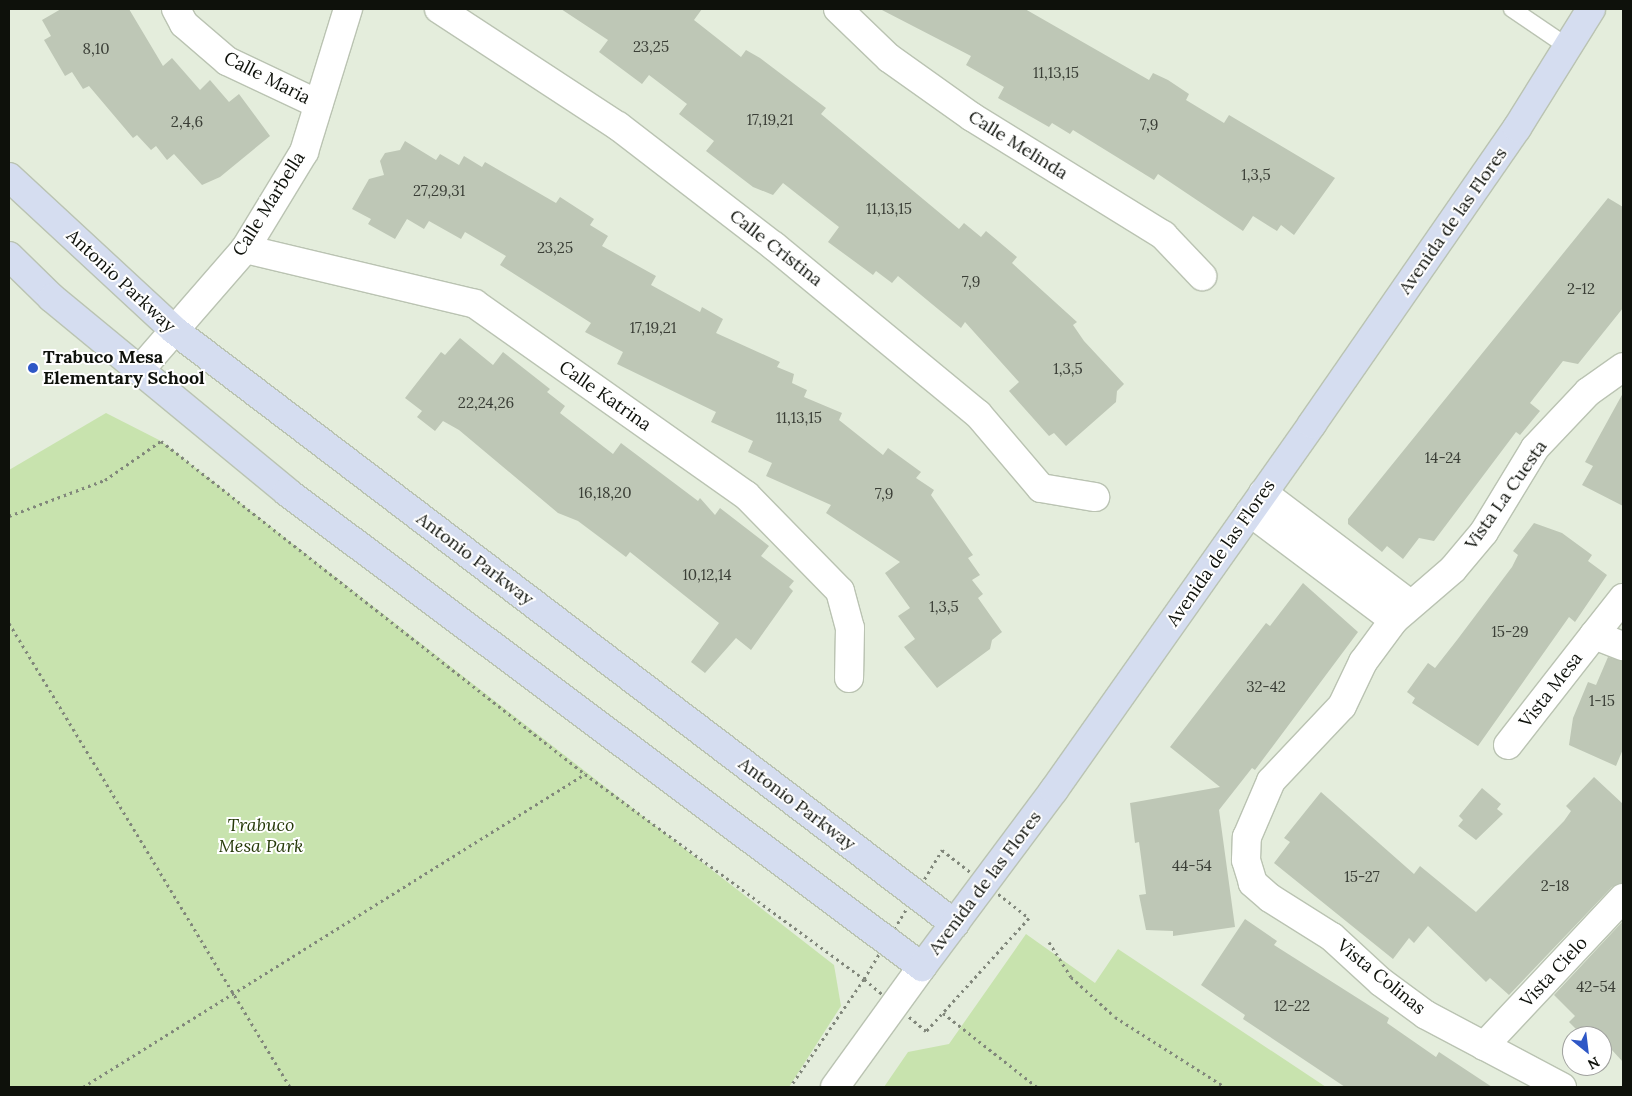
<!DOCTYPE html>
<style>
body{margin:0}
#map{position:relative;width:1632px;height:1096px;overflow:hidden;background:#e4eddc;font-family:Lora,serif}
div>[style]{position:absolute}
.green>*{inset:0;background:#c8e3ae}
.building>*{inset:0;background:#bec7b6}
.path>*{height:3px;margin-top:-1.5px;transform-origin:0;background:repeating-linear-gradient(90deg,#81877b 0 2.5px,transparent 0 6.5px)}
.roads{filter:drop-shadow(1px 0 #bac3b2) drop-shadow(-1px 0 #bac3b2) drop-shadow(0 1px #bac3b2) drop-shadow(0 -1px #bac3b2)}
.service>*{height:16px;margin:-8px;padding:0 8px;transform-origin:8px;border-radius:8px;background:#fff}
.minor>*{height:28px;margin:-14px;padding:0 14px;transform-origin:14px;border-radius:14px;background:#fff}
.tertiary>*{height:28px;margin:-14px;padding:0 14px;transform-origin:14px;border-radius:14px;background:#fff}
.secondary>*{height:28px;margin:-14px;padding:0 14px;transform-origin:14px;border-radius:14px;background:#d5ddf0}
.dots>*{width:14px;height:14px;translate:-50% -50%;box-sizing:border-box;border:2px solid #fff;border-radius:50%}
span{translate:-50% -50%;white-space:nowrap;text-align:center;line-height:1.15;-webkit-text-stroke:4px #fff;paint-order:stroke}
.number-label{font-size:15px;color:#3a3e36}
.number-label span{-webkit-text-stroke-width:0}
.street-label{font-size:18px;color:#0e110b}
.poi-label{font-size:18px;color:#0e110b;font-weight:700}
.left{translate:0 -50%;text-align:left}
.park-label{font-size:18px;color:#253908;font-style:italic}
.frame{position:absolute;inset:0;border:10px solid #0e110b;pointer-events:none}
.north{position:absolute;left:1562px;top:1026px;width:50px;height:50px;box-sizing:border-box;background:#fff;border:1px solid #9fa09d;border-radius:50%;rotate:151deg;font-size:14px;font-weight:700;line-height:20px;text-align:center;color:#0e110b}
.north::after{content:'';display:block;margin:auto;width:18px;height:22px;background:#2e57c6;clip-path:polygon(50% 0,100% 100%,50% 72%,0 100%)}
</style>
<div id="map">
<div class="green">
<div style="clip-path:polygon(106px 413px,161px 441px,834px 965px,841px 1006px,789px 1087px,9px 1087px,9px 470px)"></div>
<div style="clip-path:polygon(1026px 934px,1095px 983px,1118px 949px,1326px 1087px,884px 1087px,908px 1052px,949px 1044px)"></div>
</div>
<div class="building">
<div style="clip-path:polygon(61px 9px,129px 9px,163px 66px,172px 58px,200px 90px,210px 80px,229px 102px,239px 94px,270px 136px,220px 177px,202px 185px,174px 154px,167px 160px,156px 146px,151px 150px,137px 135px,133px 138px,89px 86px,83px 89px,72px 72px,65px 76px,44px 40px,51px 36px,42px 20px)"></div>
<div style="clip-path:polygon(561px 9px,702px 9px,694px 20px,741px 57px,746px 50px,760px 58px,826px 108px,821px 114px,959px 229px,964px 223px,981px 237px,986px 231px,1017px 257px,1012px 263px,1077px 322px,1073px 325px,1084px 341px,1124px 384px,1117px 391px,1116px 402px,1066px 446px,1054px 433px,1049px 436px,1009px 391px,1019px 382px,965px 322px,961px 328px,898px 276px,892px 283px,876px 271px,873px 275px,828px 242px,839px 227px,783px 183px,773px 195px,753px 187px,706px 151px,714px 141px,679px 114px,687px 104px,649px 75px,642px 84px,599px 52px,608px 40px)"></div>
<div style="clip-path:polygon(880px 9px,1025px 9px,1149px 80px,1153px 73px,1168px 80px,1189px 94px,1186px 100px,1224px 123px,1229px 115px,1335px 178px,1294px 235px,1281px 225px,1277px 231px,1253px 216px,1243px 231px,1158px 174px,1154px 180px,1073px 130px,1070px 134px,1052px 123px,1049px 127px,998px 98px,1004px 87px,966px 65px,971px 56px)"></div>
<div style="clip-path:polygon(405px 141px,436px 160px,440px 154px,459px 165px,464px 156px,482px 167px,485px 162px,556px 203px,560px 197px,594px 219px,590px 225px,608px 236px,602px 246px,656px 276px,651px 285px,700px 312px,702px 307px,723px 319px,716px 333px,780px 362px,777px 367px,794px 374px,792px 383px,807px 390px,804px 397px,842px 413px,839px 420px,883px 455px,888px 448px,921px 472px,916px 478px,934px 490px,931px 495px,973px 555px,968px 558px,980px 575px,972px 580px,983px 594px,978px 598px,1002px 632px,992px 640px,990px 649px,937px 688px,904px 647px,915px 639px,898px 616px,910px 608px,885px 573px,900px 562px,826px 513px,831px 505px,766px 476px,772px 463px,748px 452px,753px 441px,711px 422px,716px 412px,617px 364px,623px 352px,585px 332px,591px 323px,500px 265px,506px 256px,465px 232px,461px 239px,429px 221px,424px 229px,407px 219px,395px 239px,368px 224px,371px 219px,352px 209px,369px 179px,384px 175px,380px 161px,385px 153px,400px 150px)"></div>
<div style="clip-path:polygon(1608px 198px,1623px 207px,1623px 308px,1578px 364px,1563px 361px,1530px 403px,1540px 411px,1520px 435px,1516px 432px,1434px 541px,1419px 538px,1403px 559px,1387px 546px,1382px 552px,1348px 524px,1348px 519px)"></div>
<div style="clip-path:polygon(460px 338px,493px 365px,503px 352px,550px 389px,547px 392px,565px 406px,560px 413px,613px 454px,621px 443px,698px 501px,700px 498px,715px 515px,720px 508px,769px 546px,761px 556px,794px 581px,789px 587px,793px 591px,751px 650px,736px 638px,705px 673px,691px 662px,719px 623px,630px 552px,626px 557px,578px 521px,558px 513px,459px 430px,443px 421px,435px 431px,417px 417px,422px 411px,405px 398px,441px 352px,445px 355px)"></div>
<div style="clip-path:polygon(1623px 393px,1623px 506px,1582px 485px,1593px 466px,1585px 462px)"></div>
<div style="clip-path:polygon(1534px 523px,1562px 533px,1592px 555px,1588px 561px,1607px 575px,1575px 622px,1569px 617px,1478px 746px,1412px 703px,1415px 698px,1407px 692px,1428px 663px,1435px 668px,1457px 640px,1512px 567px,1518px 555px,1513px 551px)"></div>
<div style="clip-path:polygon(1303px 583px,1358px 632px,1255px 770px,1252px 768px,1219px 810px,1235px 927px,1173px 936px,1173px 931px,1146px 930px,1139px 895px,1146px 894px,1139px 842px,1135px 843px,1130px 803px,1220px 787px,1170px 747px,1266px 623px,1270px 626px)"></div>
<div style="clip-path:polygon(1608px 657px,1623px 661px,1623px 749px,1616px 766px,1569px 745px,1573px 718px,1588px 682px,1596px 685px)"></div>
<div style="clip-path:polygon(1594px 777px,1623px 804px,1623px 883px,1612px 887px,1509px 995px,1490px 978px,1486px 982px,1428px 926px,1414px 943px,1409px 938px,1393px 959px,1274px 863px,1290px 842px,1284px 838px,1321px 792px,1414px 874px,1420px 866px,1476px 912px,1564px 821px,1571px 811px,1566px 806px)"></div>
<div style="clip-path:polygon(1482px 788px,1501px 804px,1497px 809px,1503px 814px,1476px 840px,1458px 826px,1463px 820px,1459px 816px)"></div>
<div style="clip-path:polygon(1245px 919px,1277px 941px,1274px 945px,1389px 1018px,1387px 1023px,1436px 1057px,1439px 1052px,1492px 1087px,1345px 1087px,1243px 1019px,1245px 1015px,1201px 985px)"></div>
<div style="clip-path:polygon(1623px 921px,1623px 1062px,1611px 1049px,1607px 1054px,1602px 1049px,1602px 1036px,1583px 1036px,1569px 1022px,1575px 1016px,1554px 995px)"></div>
</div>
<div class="path">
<div style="left:9px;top:516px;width:103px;rotate:-20.6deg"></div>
<div style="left:105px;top:480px;width:68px;rotate:-34.9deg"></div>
<div style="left:161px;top:441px;width:539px;rotate:38.15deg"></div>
<div style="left:585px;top:774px;width:346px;rotate:36.3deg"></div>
<div style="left:864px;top:979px;width:131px;rotate:124.4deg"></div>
<div style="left:9px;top:623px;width:542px;rotate:58.8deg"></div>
<div style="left:942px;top:850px;width:110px;rotate:38deg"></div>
<div style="left:1029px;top:918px;width:153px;rotate:132.3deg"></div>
<div style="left:926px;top:1031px;width:81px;rotate:-140deg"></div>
<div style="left:864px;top:979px;width:151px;rotate:-58.8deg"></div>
<div style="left:1049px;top:942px;width:41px;rotate:57.8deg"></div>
<div style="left:1071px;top:977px;width:59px;rotate:42.3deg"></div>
<div style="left:1115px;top:1017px;width:130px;rotate:32.5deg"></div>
<div style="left:943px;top:1013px;width:120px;rotate:38.2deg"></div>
<div style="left:83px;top:1087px;width:592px;rotate:-31.94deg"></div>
</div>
<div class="roads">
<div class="service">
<div style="left:1512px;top:9px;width:68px;rotate:34.2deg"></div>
</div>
<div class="minor">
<div style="left:176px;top:9px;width:17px;rotate:62deg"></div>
<div style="left:184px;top:24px;width:57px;rotate:40.7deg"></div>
<div style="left:227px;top:61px;width:101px;rotate:25.3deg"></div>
<div style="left:439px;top:9px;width:214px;rotate:33.2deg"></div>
<div style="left:618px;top:126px;width:197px;rotate:37.6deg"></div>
<div style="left:774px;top:246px;width:264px;rotate:39.5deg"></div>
<div style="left:978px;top:414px;width:97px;rotate:49.6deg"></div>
<div style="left:1041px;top:488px;width:55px;rotate:9.5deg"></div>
<div style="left:838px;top:9px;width:71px;rotate:43.9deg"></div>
<div style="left:889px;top:58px;width:102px;rotate:35.4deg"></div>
<div style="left:972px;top:117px;width:225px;rotate:31.7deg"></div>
<div style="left:1163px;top:235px;width:57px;rotate:46.4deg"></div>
<div style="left:245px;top:249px;width:236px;rotate:13.4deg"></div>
<div style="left:475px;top:304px;width:332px;rotate:35.2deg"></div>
<div style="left:746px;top:495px;width:134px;rotate:45.6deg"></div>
<div style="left:840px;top:591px;width:38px;rotate:75deg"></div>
<div style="left:850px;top:628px;width:50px;rotate:91.1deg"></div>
<div style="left:139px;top:371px;width:162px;rotate:-49deg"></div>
<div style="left:245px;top:249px;width:114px;rotate:-58.7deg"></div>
<div style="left:304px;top:152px;width:150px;rotate:-72.9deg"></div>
<div style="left:1263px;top:493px;width:184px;rotate:37.1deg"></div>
<div style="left:1250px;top:512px;width:180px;rotate:36.9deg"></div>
<div style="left:1594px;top:635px;width:47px;rotate:-51.9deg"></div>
<div style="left:1508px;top:745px;width:140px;rotate:-52deg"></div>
<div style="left:1594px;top:635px;width:31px;rotate:21deg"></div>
<div style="left:1484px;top:1046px;width:203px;rotate:-46.8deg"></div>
<div style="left:1562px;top:1087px;width:154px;rotate:-152.1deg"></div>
<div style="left:1426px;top:1015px;width:56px;rotate:-143.7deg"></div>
<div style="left:1381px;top:982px;width:67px;rotate:-137.4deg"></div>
<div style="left:1332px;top:937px;width:73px;rotate:-147.8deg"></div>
<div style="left:1270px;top:898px;width:23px;rotate:-139deg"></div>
<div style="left:1253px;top:883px;width:24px;rotate:-107deg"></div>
<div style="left:1246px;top:860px;width:23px;rotate:-88deg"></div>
<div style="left:1247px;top:837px;width:61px;rotate:-66.8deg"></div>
<div style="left:1271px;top:781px;width:103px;rotate:-46.6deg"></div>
<div style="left:1342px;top:706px;width:49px;rotate:-64.5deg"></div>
<div style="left:1363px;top:662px;width:52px;rotate:-53.6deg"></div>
<div style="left:1394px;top:620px;width:78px;rotate:-40.8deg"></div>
<div style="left:1453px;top:569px;width:48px;rotate:-50deg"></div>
<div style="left:1484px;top:532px;width:98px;rotate:-58.7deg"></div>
<div style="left:1535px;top:448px;width:77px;rotate:-46.6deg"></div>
<div style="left:1588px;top:392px;width:43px;rotate:-35.5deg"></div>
</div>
<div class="tertiary">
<div style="left:835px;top:1087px;width:148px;rotate:-54.1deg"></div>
</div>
<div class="secondary">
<div style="left:9px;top:177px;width:225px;rotate:42.8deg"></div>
<div style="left:174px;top:330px;width:981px;rotate:37.26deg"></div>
<div style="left:9px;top:256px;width:60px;rotate:44.3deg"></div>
<div style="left:52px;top:298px;width:305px;rotate:39.5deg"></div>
<div style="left:287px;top:492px;width:793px;rotate:36.8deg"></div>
<div style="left:922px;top:967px;width:221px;rotate:-53.3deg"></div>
<div style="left:1054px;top:790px;width:448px;rotate:-54.8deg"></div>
<div style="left:1312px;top:424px;width:360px;rotate:-55.3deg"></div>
<div style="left:1517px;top:128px;width:140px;rotate:-58.1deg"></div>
</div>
</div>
<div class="dots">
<div style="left:33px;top:368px;background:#2e57c6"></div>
</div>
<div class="number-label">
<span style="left:651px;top:47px">23,25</span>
<span style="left:96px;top:49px">8,10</span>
<span style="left:1056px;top:73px">11,13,15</span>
<span style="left:770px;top:120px">17,19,21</span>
<span style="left:187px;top:122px">2,4,6</span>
<span style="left:1149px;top:125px">7,9</span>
<span style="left:1256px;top:175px">1,3,5</span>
<span style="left:439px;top:191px">27,29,31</span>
<span style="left:889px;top:209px">11,13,15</span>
<span style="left:555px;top:248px">23,25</span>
<span style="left:971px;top:282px">7,9</span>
<span style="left:1581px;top:289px">2-12</span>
<span style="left:653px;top:328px">17,19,21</span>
<span style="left:1068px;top:369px">1,3,5</span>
<span style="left:486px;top:403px">22,24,26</span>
<span style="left:799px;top:418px">11,13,15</span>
<span style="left:1443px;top:458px">14-24</span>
<span style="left:605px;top:493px">16,18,20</span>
<span style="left:884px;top:494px">7,9</span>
<span style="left:707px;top:575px">10,12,14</span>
<span style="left:944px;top:607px">1,3,5</span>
<span style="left:1510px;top:632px">15-29</span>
<span style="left:1266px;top:687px">32-42</span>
<span style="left:1602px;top:701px">1-15</span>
<span style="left:1192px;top:866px">44-54</span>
<span style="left:1362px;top:877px">15-27</span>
<span style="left:1555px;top:886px">2-18</span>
<span style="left:1596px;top:987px">42-54</span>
<span style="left:1292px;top:1006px">12-22</span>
</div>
<div class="street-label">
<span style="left:267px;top:78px;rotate:27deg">Calle Maria</span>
<span style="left:1018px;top:145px;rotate:32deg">Calle Melinda</span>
<span style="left:269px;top:204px;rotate:-58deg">Calle Marbella</span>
<span style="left:1453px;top:221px;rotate:-55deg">Avenida de las Flores</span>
<span style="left:776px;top:248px;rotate:38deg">Calle Cristina</span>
<span style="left:121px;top:281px;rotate:43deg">Antonio Parkway</span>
<span style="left:605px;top:396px;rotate:35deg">Calle Katrina</span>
<span style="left:1506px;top:495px;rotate:-55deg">Vista La Cuesta</span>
<span style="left:1221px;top:553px;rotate:-55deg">Avenida de las Flores</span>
<span style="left:475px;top:559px;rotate:37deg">Antonio Parkway</span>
<span style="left:1551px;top:690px;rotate:-52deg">Vista Mesa</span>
<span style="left:797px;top:804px;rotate:37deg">Antonio Parkway</span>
<span style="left:985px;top:883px;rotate:-53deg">Avenida de las Flores</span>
<span style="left:1554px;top:972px;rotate:-47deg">Vista Cielo</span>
<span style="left:1381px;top:977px;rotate:39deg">Vista Colinas</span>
</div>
<div class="poi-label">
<span class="left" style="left:43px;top:368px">Trabuco Mesa<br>Elementary School</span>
</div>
<div class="park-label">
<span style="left:261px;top:836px">Trabuco<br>Mesa Park</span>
</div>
<div class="frame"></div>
<div class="north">N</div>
</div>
